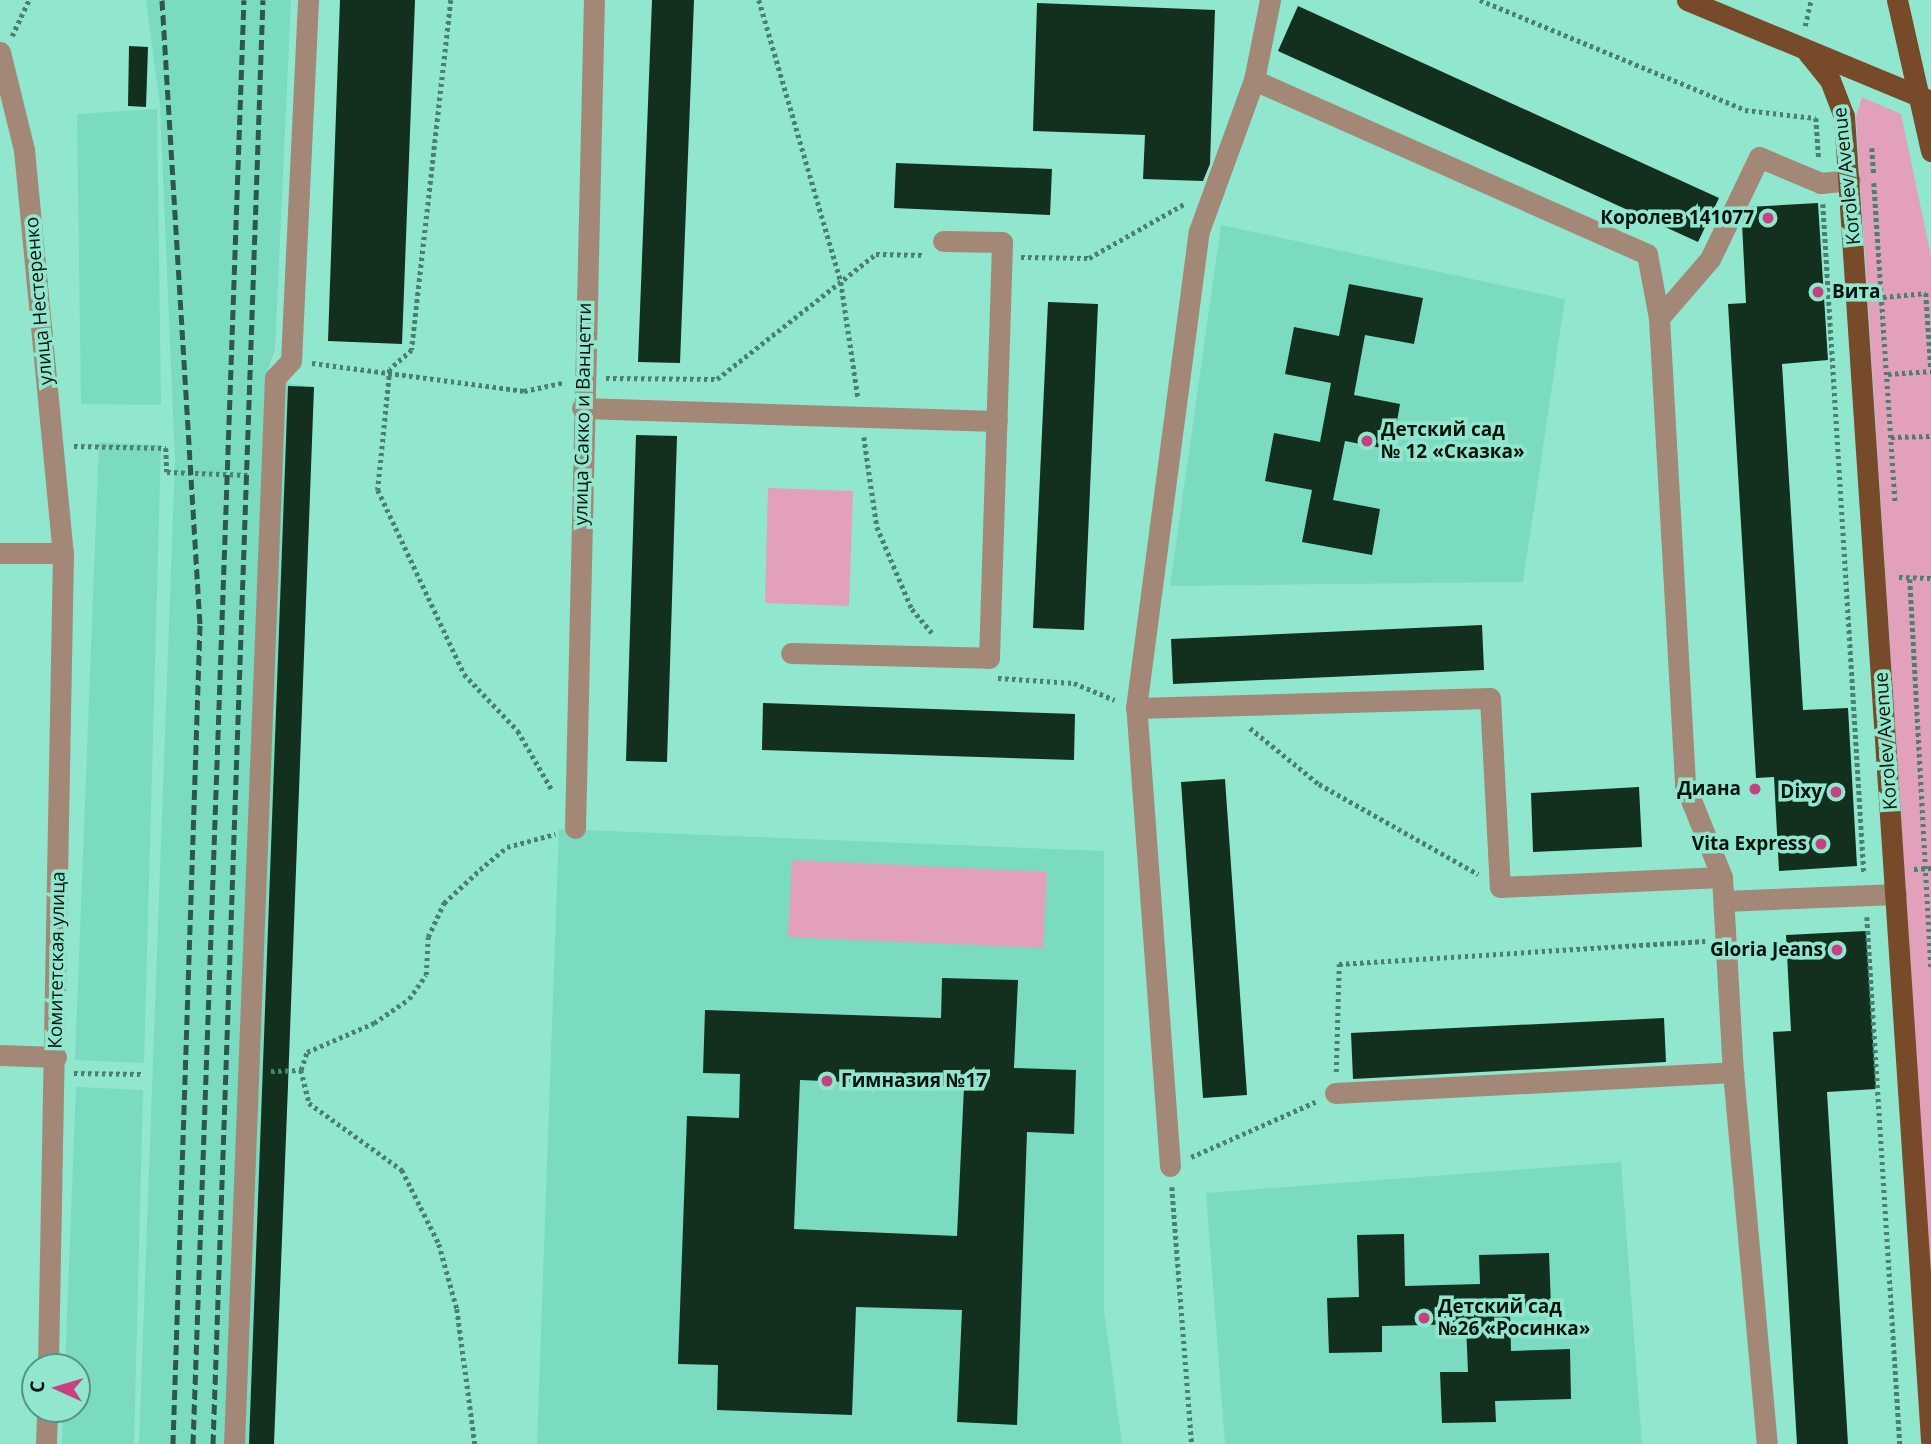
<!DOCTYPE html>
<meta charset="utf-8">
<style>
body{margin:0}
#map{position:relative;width:1931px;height:1444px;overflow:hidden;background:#90e7ce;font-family:"Open Sans",sans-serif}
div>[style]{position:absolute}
.built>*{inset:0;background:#7adbc1}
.green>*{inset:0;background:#e3a0ba}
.building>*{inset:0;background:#12301d}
.path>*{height:4.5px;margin-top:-2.25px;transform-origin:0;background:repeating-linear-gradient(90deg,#4a8070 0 3.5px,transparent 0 7px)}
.minor>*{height:21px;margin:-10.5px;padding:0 10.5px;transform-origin:10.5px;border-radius:10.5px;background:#a38877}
.major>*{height:21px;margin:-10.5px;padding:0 10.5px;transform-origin:10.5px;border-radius:10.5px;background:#774a29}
.rail>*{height:5px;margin-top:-2.5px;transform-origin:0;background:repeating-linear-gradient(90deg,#2e584c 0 10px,transparent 0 15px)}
.dots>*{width:19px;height:19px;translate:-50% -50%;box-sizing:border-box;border:4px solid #90e7ce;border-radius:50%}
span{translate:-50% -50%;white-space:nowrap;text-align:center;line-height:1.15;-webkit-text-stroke:7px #90e7ce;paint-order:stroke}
.street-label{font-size:19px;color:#00140e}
.poi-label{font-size:19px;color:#00140e;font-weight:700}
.right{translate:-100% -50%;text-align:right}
.left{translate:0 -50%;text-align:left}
.north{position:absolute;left:21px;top:1353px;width:70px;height:70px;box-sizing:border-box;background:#90e7ce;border:2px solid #569381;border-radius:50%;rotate:274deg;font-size:19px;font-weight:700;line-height:28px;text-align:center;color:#00140e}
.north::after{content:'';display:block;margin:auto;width:24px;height:32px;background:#c74182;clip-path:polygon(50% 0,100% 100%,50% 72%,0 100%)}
</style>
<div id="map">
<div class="built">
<div style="clip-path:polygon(146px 0,291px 0,275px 350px,264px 380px,314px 387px,274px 1444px,139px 1444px,175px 460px,160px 105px)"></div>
<div style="clip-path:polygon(157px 109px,161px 405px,81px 404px,77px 114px)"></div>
<div style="clip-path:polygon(1221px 225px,1565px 299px,1523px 582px,1170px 586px)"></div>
<div style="clip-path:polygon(99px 442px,161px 445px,144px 1063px,75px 1060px)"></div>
<div style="clip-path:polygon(559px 829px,1104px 851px,1104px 1311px,1122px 1444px,537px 1444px)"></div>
<div style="clip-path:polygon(76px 1087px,143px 1090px,134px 1444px,62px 1444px,63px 1409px,77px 1409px,77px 1367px,65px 1367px)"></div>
<div style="clip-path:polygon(1621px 1162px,1642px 1444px,1225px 1444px,1206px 1193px)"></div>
</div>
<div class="green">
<div style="clip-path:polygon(1862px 97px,1901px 114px,1931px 256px,1931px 1284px,1856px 117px)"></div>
<div style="clip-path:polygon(768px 488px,853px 491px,849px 606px,765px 603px)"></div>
<div style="clip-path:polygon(792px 860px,1047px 872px,1043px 948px,788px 937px)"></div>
</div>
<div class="building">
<div style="clip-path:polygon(340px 0,415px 0,402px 344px,328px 341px)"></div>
<div style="clip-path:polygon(652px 0,694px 0,680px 363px,638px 362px)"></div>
<div style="clip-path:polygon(1037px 3px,1215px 10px,1210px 164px,1203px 181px,1143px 179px,1145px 135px,1033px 131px)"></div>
<div style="clip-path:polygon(1298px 6px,1719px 198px,1698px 242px,1278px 51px)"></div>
<div style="clip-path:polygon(129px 46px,148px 47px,146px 107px,128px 106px)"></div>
<div style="clip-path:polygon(896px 163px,1052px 169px,1050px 215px,894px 208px)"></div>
<div style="clip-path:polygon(1818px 203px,1828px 360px,1782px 364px,1803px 710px,1848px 708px,1857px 866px,1779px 871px,1774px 777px,1756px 778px,1728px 304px,1746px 303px,1742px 223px,1749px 207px)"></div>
<div style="clip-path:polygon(1349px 284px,1423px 298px,1414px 344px,1365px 335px,1354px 395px,1400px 404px,1392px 450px,1345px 441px,1333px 500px,1380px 509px,1372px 555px,1302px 542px,1312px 490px,1265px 481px,1274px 433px,1320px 442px,1331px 383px,1285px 374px,1294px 327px,1339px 336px)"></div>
<div style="clip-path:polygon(1048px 302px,1098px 304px,1084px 630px,1033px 628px)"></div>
<div style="clip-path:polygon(288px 386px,314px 387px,288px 1085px,274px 1444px,249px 1444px)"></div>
<div style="clip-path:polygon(636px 435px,677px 436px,667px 762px,626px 761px)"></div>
<div style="clip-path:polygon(1482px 625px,1484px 670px,1173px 684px,1171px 639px)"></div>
<div style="clip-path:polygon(763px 703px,1075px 714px,1074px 760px,762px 750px)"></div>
<div style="clip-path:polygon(1225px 779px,1247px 1095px,1203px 1098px,1181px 782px)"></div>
<div style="clip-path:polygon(1639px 787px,1642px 847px,1533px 852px,1531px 793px)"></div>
<div style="clip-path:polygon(1866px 931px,1876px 1089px,1827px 1092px,1848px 1444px,1797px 1444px,1773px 1032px,1791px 1031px,1786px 935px)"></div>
<div style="clip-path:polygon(evenodd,942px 978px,1018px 980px,1014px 1068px,1076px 1070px,1074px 1134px,1027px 1132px,1017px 1425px,957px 1422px,962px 1310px,856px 1307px,852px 1415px,717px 1410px,718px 1365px,678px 1364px,687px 1116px,739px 1118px,740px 1074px,703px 1073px,705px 1010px,941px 1018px,942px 978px,800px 1080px,964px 1087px,957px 1236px,794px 1229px,800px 1080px)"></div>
<div style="clip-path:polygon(1664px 1018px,1666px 1062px,1353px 1079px,1351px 1033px)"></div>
<div style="clip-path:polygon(1404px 1234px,1405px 1286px,1480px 1284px,1479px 1255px,1549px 1253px,1551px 1307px,1510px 1309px,1511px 1351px,1570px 1349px,1571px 1399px,1495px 1401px,1496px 1422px,1442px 1423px,1440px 1372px,1468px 1372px,1466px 1324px,1382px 1326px,1382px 1352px,1329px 1353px,1327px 1298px,1359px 1297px,1357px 1235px)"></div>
</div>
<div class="path">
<div style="left:451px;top:0;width:352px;rotate:96.4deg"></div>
<div style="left:412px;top:350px;width:29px;rotate:139deg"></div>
<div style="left:390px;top:369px;width:122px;rotate:95.7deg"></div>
<div style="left:378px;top:490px;width:203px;rotate:64.9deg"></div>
<div style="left:464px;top:674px;width:79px;rotate:46.5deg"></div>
<div style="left:518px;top:731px;width:68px;rotate:60deg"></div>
<div style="left:759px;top:0;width:294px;rotate:73.8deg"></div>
<div style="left:841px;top:282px;width:116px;rotate:81.6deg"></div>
<div style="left:1480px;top:0;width:287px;rotate:22.5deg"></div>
<div style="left:1745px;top:110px;width:71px;rotate:6.4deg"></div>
<div style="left:1816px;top:118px;width:39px;rotate:86deg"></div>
<div style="left:1805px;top:26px;width:27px;rotate:-77deg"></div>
<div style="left:12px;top:36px;width:40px;rotate:-65deg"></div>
<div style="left:1872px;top:148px;width:26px;rotate:86deg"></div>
<div style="left:1874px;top:183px;width:320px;rotate:86.2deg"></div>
<div style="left:1823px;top:204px;width:670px;rotate:86.49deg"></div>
<div style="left:1021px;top:257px;width:68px;rotate:0.8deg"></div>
<div style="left:1089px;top:258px;width:109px;rotate:-29.6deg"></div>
<div style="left:1883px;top:297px;width:43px;rotate:-5.3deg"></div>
<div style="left:1926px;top:293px;width:77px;rotate:86.3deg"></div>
<div style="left:312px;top:363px;width:214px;rotate:7.5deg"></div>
<div style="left:524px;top:391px;width:40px;rotate:-12deg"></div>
<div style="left:1888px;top:374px;width:43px;rotate:-4deg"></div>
<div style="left:606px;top:378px;width:111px;rotate:0.5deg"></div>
<div style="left:717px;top:379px;width:202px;rotate:-38.2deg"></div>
<div style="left:876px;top:254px;width:49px;rotate:1.2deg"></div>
<div style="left:864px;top:437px;width:91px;rotate:81.8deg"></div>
<div style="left:877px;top:527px;width:89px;rotate:66.9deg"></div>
<div style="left:912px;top:609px;width:31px;rotate:50deg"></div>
<div style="left:1891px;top:437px;width:40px;rotate:-1.4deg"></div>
<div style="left:74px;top:446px;width:92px;rotate:1.2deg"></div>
<div style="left:166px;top:448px;width:24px;rotate:88deg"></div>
<div style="left:167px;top:472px;width:82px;rotate:2.1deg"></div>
<div style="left:1899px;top:577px;width:32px;rotate:2deg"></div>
<div style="left:1910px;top:579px;width:391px;rotate:86.9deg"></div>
<div style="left:998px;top:678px;width:76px;rotate:3.8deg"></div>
<div style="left:1074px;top:683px;width:44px;rotate:22.5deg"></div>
<div style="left:1250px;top:728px;width:89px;rotate:39.1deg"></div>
<div style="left:1319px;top:784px;width:183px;rotate:29.5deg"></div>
<div style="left:1914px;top:869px;width:17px;rotate:-3deg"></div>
<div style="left:1867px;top:917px;width:528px;rotate:86.42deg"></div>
<div style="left:301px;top:1070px;width:19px;rotate:-72deg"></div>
<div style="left:307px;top:1052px;width:73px;rotate:-23.4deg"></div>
<div style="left:374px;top:1023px;width:42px;rotate:-34.4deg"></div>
<div style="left:409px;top:999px;width:29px;rotate:-55deg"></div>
<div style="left:426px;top:975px;width:38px;rotate:-87deg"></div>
<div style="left:428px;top:937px;width:38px;rotate:-65deg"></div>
<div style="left:444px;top:903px;width:56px;rotate:-42.8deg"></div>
<div style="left:485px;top:865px;width:28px;rotate:-39deg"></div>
<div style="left:507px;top:847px;width:50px;rotate:-15.2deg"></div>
<div style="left:271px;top:1071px;width:30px;rotate:-2deg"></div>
<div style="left:301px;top:1070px;width:34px;rotate:76deg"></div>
<div style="left:309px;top:1103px;width:115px;rotate:35.8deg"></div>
<div style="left:402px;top:1170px;width:83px;rotate:63.4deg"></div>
<div style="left:439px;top:1244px;width:67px;rotate:74.5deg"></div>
<div style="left:457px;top:1309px;width:136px;rotate:82.4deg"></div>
<div style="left:1336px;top:1072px;width:108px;rotate:-88.4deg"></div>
<div style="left:1339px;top:964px;width:367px;rotate:-3.6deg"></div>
<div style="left:74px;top:1073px;width:67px;rotate:0.9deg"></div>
<div style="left:1191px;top:1157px;width:136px;rotate:-23.9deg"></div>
<div style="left:1172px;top:1187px;width:258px;rotate:85.6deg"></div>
</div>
<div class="minor">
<div style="left:0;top:52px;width:101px;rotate:76.2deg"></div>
<div style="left:24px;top:150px;width:405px;rotate:84.5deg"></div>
<div style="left:63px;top:553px;width:814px;rotate:91.06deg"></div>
<div style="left:1254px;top:80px;width:430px;rotate:23.9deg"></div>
<div style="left:1647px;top:254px;width:65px;rotate:79.4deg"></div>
<div style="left:1659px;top:318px;width:78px;rotate:-49.2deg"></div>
<div style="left:1710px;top:259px;width:113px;rotate:-64.3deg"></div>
<div style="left:1759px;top:157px;width:67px;rotate:22.8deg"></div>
<div style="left:1821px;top:183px;width:29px;rotate:-6deg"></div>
<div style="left:1659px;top:318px;width:468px;rotate:86.8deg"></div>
<div style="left:1685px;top:785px;width:99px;rotate:68.1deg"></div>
<div style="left:1722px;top:877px;width:195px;rotate:86.8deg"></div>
<div style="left:1733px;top:1072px;width:374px;rotate:84.8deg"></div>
<div style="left:582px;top:408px;width:415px;rotate:1.8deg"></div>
<div style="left:0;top:553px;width:63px"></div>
<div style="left:791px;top:653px;width:198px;rotate:1.4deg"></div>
<div style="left:989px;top:658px;width:416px;rotate:-88.2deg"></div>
<div style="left:1002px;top:242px;width:59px;rotate:-179deg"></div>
<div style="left:1136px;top:708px;width:354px;rotate:-1.6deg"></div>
<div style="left:1490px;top:698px;width:189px;rotate:87deg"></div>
<div style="left:1500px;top:887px;width:222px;rotate:-2.6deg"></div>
<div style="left:575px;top:828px;width:828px;rotate:-88.69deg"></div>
<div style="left:1724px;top:901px;width:172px;rotate:-2.3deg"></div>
<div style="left:0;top:1055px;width:56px;rotate:2deg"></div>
<div style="left:1335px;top:1093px;width:399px;rotate:-3deg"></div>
<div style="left:1170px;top:1166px;width:459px;rotate:-94.2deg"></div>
<div style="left:1136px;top:708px;width:481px;rotate:-82.5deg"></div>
<div style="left:1199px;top:231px;width:161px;rotate:-70deg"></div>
<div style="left:1254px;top:80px;width:82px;rotate:-78.7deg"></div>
<div style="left:46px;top:1444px;width:35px;rotate:-88deg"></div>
<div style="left:234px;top:1444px;width:1067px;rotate:-87.8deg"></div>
<div style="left:275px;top:378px;width:23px;rotate:-47deg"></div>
<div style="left:291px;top:361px;width:361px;rotate:-87.3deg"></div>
</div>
<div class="major">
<div style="left:1687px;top:0;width:264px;rotate:22.5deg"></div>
<div style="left:1897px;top:0;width:155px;rotate:77.3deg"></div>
<div style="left:1808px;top:53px;width:35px;rotate:51deg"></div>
<div style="left:1830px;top:80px;width:39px;rotate:69deg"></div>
<div style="left:1844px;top:116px;width:1327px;rotate:86.24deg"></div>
</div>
<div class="rail">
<div style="left:162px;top:0;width:626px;rotate:86.52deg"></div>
<div style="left:200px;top:625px;width:819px;rotate:91.89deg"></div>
<div style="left:193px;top:1444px;width:1445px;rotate:-87.98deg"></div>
<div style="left:213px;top:1444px;width:1445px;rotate:-88.02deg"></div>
</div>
<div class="dots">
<div style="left:1768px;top:218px;background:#c74182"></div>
<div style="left:1818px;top:292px;background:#c74182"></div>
<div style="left:1367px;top:441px;background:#c74182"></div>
<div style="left:1755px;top:789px;background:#c74182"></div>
<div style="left:1836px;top:792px;background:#c74182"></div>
<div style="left:1821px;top:844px;background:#c74182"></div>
<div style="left:1837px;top:950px;background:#c74182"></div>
<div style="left:827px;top:1081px;background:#c74182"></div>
<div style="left:1424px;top:1318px;background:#c74182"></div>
</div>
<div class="street-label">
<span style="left:1847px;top:176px;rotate:-96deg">Korolev Avenue</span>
<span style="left:39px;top:301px;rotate:-95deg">улица Нестеренко</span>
<span style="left:583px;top:414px;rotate:-89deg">улица Сакко и Ванцетти</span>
<span style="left:1886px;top:741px;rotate:-94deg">Korolev Avenue</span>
<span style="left:57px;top:960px;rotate:-89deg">Комитетская улица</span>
</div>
<div class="poi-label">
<span class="right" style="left:1754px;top:218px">Королев 141077</span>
<span class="left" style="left:1832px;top:292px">Вита</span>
<span class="left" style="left:1381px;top:441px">Детский сад<br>№ 12 «Сказка»</span>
<span class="right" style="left:1741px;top:789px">Диана</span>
<span class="right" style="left:1822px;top:792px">Dixy</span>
<span class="right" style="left:1807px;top:844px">Vita Express</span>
<span class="right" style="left:1823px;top:950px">Gloria Jeans</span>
<span class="left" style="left:841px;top:1081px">Гимназия №17</span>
<span class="left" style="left:1438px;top:1318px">Детский сад<br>№26 «Росинка»</span>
</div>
<div class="north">С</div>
</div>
